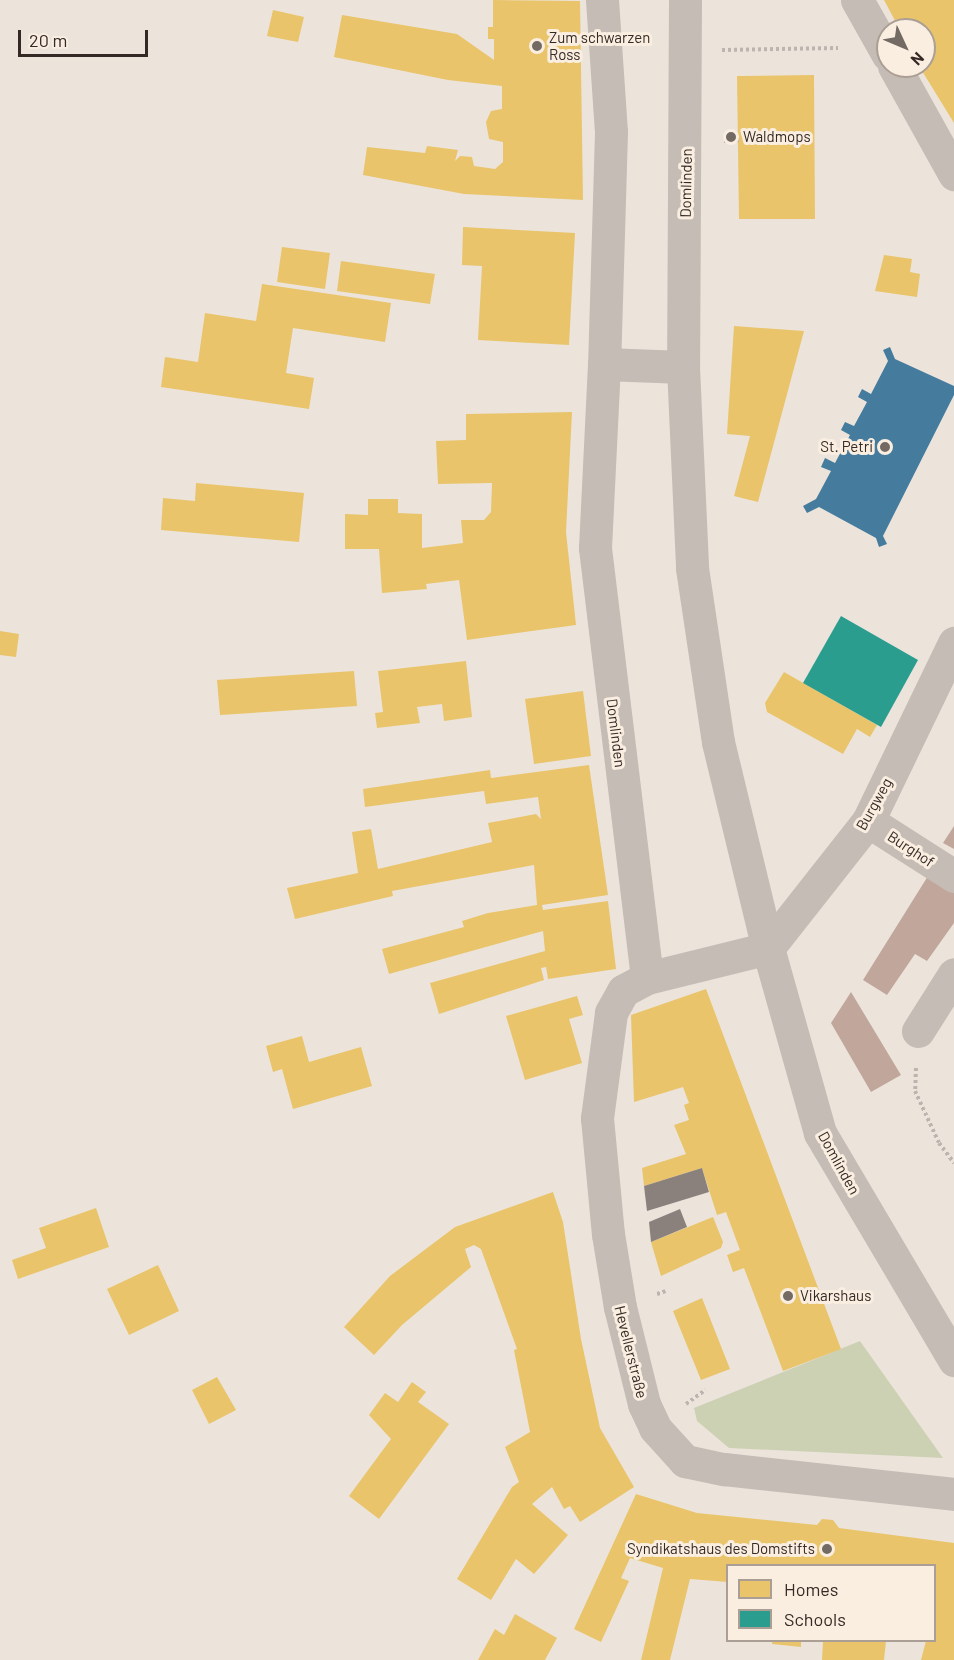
<!DOCTYPE html>
<meta charset="utf-8">
<style>
body{margin:0}
#map{position:relative;width:954px;height:1660px;overflow:hidden;background:#ece4db;font-family:Barlow,sans-serif}
div>[style]{position:absolute}
.green>*{inset:0;background:#cdd1b4}
.homes>*{inset:0;background:#e9c46a}
.schools>*{inset:0;background:#2a9d8f}
.public>*{inset:0;background:#457b9d}
.industry>*{inset:0;background:#8a817c}
.building>*{inset:0;background:#c1a69c}
.path>*{height:4px;margin-top:-2px;transform-origin:0;background:repeating-linear-gradient(90deg,#bcb4ae 0 3px,transparent 0 6px)}
.minor>*{height:33px;margin:-16.5px;padding:0 16.5px;transform-origin:16.5px;border-radius:16.5px;background:#c4bcb5}
.dots>*{width:16px;height:16px;translate:-50% -50%;box-sizing:border-box;border:3px solid #faeee1;border-radius:50%}
span{translate:-50% -50%;white-space:nowrap;text-align:center;line-height:1.15;-webkit-text-stroke:6px #faeee1;paint-order:stroke}
.poi-label{font-size:15px;color:#342924}
.left{translate:0 -50%;text-align:left}
.right{translate:-100% -50%;text-align:right}
.street-label{font-size:15px;color:#342924}
.legend{position:absolute;left:726px;top:1564px;width:210px;height:78px;box-sizing:border-box;background:#faeee1;border:2px solid #ab9f95;margin:0;padding:8px 10px;list-style:none;font-size:18px;color:#342924}
.legend li{display:flex;align-items:center;gap:12px;height:30px}
.legend b{width:30px;border:2px solid #ab9f95}
.north{position:absolute;left:876px;top:18px;width:60px;height:60px;box-sizing:border-box;background:#faeee1;border:2px solid #ab9f95;border-radius:50%;rotate:134deg;font-size:16px;font-weight:700;line-height:24px;text-align:center;color:#342924}
.north::after{content:'';display:block;margin:auto;width:21px;height:27px;background:#746a64;clip-path:polygon(50% 0,100% 100%,50% 72%,0 100%)}
.scale{position:absolute;left:18px;top:30px;width:130px;height:27px;box-sizing:border-box;border:3px solid #342924;border-top:0;padding-left:8px;font-size:18px;line-height:21px;white-space:nowrap;color:#342924;-webkit-text-stroke:4px #faeee1;paint-order:stroke}
</style>
<div id="map">
<div class="green">
<div style="clip-path:polygon(860px 1341px,943px 1458px,729px 1448px,697px 1421px,694px 1408px)"></div>
</div>
<div class="homes">
<div style="clip-path:polygon(493px 0,580px 1px,583px 200px,464px 194px,363px 175px,367px 147px,425px 153px,427px 146px,458px 150px,455px 161px,460px 156px,472px 157px,474px 166px,495px 169px,503px 162px,503px 142px,489px 139px,486px 122px,491px 111px,502px 109px,502px 86px,448px 80px,334px 57px,342px 15px,457px 34px,494px 60px,494px 39px,488px 39px,488px 27px,493px 27px)"></div>
<div style="clip-path:polygon(884px 0,954px 0,954px 123px,919px 66px,924px 66px,924px 30px,900px 30px)"></div>
<div style="clip-path:polygon(273px 10px,304px 17px,298px 42px,267px 36px)"></div>
<div style="clip-path:polygon(814px 75px,815px 219px,739px 219px,737px 76px)"></div>
<div style="clip-path:polygon(463px 227px,575px 233px,569px 345px,478px 340px,482px 266px,462px 265px)"></div>
<div style="clip-path:polygon(282px 247px,330px 253px,325px 289px,277px 282px)"></div>
<div style="clip-path:polygon(884px 255px,912px 259px,910px 272px,920px 274px,917px 297px,875px 291px)"></div>
<div style="clip-path:polygon(341px 261px,435px 274px,430px 304px,337px 291px)"></div>
<div style="clip-path:polygon(262px 284px,391px 303px,385px 342px,293px 328px,286px 373px,314px 378px,309px 409px,161px 387px,165px 357px,198px 362px,205px 313px,256px 321px)"></div>
<div style="clip-path:polygon(734px 326px,804px 331px,758px 502px,734px 496px,750px 436px,727px 434px)"></div>
<div style="clip-path:polygon(572px 412px,566px 532px,576px 625px,467px 640px,459px 580px,426px 584px,427px 589px,382px 593px,379px 549px,345px 549px,345px 514px,368px 515px,368px 499px,398px 499px,398px 513px,422px 514px,422px 548px,463px 543px,461px 520px,484px 520px,491px 512px,492px 483px,438px 484px,436px 441px,466px 440px,466px 414px)"></div>
<div style="clip-path:polygon(196px 483px,304px 493px,299px 542px,161px 530px,163px 498px,195px 501px)"></div>
<div style="clip-path:polygon(0 631px,19px 634px,16px 657px,0 655px)"></div>
<div style="clip-path:polygon(466px 661px,472px 717px,444px 721px,442px 704px,417px 707px,420px 723px,377px 728px,375px 713px,383px 712px,378px 671px)"></div>
<div style="clip-path:polygon(354px 671px,357px 706px,220px 715px,217px 680px)"></div>
<div style="clip-path:polygon(784px 672px,877px 725px,870px 737px,857px 729px,843px 754px,767px 712px,765px 703px)"></div>
<div style="clip-path:polygon(583px 691px,591px 756px,534px 764px,525px 699px)"></div>
<div style="clip-path:polygon(589px 765px,608px 895px,542px 905px,543px 910px,608px 901px,616px 969px,548px 979px,546px 967px,541px 968px,544px 980px,439px 1014px,430px 983px,545px 951px,543px 931px,389px 974px,382px 949px,464px 927px,462px 921px,488px 913px,537px 905px,534px 865px,392px 891px,393px 896px,295px 919px,287px 888px,358px 873px,352px 832px,371px 829px,378px 869px,492px 842px,488px 823px,536px 814px,541px 819px,538px 797px,486px 804px,484px 791px,365px 807px,363px 789px,490px 770px,491px 778px)"></div>
<div style="clip-path:polygon(706px 989px,841px 1349px,783px 1371px,744px 1268px,733px 1272px,727px 1255px,740px 1250px,726px 1212px,717px 1215px,702px 1168px,644px 1186px,642px 1168px,686px 1154px,674px 1125px,689px 1120px,684px 1105px,689px 1103px,683px 1087px,634px 1102px,631px 1015px)"></div>
<div style="clip-path:polygon(577px 996px,583px 1015px,569px 1019px,582px 1063px,525px 1080px,506px 1016px)"></div>
<div style="clip-path:polygon(302px 1036px,309px 1062px,361px 1047px,372px 1086px,293px 1109px,282px 1069px,273px 1072px,266px 1046px)"></div>
<div style="clip-path:polygon(553px 1192px,563px 1222px,581px 1339px,600px 1428px,634px 1487px,580px 1522px,570px 1506px,564px 1509px,552px 1487px,532px 1504px,568px 1535px,534px 1574px,516px 1559px,491px 1600px,457px 1579px,512px 1487px,519px 1482px,505px 1447px,530px 1432px,514px 1350px,517px 1349px,481px 1249px,474px 1245px,465px 1249px,471px 1267px,402px 1325px,374px 1355px,344px 1327px,390px 1276px,455px 1227px)"></div>
<div style="clip-path:polygon(96px 1208px,109px 1247px,18px 1279px,12px 1260px,46px 1248px,39px 1228px)"></div>
<div style="clip-path:polygon(713px 1217px,723px 1242px,721px 1248px,661px 1276px,651px 1242px)"></div>
<div style="clip-path:polygon(158px 1265px,179px 1311px,129px 1335px,107px 1289px)"></div>
<div style="clip-path:polygon(702px 1298px,730px 1369px,701px 1380px,673px 1311px)"></div>
<div style="clip-path:polygon(217px 1377px,236px 1410px,209px 1424px,192px 1390px)"></div>
<div style="clip-path:polygon(412px 1382px,426px 1392px,418px 1402px,449px 1424px,379px 1519px,349px 1496px,391px 1439px,369px 1415px,385px 1393px,398px 1402px)"></div>
<div style="clip-path:polygon(636px 1494px,697px 1513px,817px 1525px,822px 1519px,833px 1520px,839px 1528px,954px 1543px,954px 1660px,921px 1660px,926px 1641px,934px 1641px,934px 1566px,728px 1566px,728px 1582px,690px 1579px,670px 1660px,641px 1660px,663px 1568px,630px 1558px,621px 1578px,629px 1581px,601px 1642px,574px 1629px)"></div>
<div style="clip-path:polygon(515px 1614px,557px 1638px,545px 1660px,478px 1660px,495px 1629px,504px 1635px)"></div>
<div style="clip-path:polygon(772px 1641px,801px 1641px,801px 1647px,772px 1644px)"></div>
<div style="clip-path:polygon(823px 1641px,886px 1641px,884px 1660px,822px 1660px)"></div>
</div>
<div class="schools">
<div style="clip-path:polygon(841px 616px,918px 660px,881px 727px,803px 683px)"></div>
</div>
<div class="public">
<div style="clip-path:polygon(890px 347px,895px 359px,954px 386px,954px 395px,883px 536px,887px 544px,879px 547px,876px 538px,819px 507px,807px 513px,803px 506px,816px 499px,831px 471px,821px 467px,825px 458px,835px 463px,850px 435px,841px 430px,845px 422px,854px 426px,867px 402px,858px 397px,862px 389px,871px 394px,888px 361px,883px 350px)"></div>
</div>
<div class="industry">
<div style="clip-path:polygon(702px 1168px,709px 1192px,647px 1211px,644px 1186px)"></div>
<div style="clip-path:polygon(680px 1209px,687px 1227px,651px 1242px,649px 1222px)"></div>
</div>
<div class="building">
<div style="clip-path:polygon(954px 826px,954px 849px,943px 843px)"></div>
<div style="clip-path:polygon(928px 876px,954px 893px,954px 923px,927px 961px,915px 954px,887px 995px,863px 980px)"></div>
<div style="clip-path:polygon(851px 992px,901px 1075px,871px 1092px,831px 1023px)"></div>
</div>
<div class="path">
<div style="left:722px;top:50px;width:116px;rotate:-1deg"></div>
<div style="left:724px;top:141px;width:15px;rotate:-4deg"></div>
<div style="left:916px;top:1068px;width:23px;rotate:92deg"></div>
<div style="left:915px;top:1091px;width:57px;rotate:65.2deg"></div>
<div style="left:939px;top:1143px;width:25px;rotate:53deg"></div>
<div style="left:657px;top:1294px;width:9px;rotate:-18deg"></div>
<div style="left:686px;top:1404px;width:24px;rotate:-36deg"></div>
</div>
<div class="minor">
<div style="left:602px;top:0;width:132px;rotate:86.1deg"></div>
<div style="left:611px;top:132px;width:232px;rotate:91.7deg"></div>
<div style="left:685px;top:0;width:367px;rotate:90.3deg"></div>
<div style="left:683px;top:367px;width:201px;rotate:87.4deg"></div>
<div style="left:692px;top:568px;width:176px;rotate:81.5deg"></div>
<div style="left:718px;top:742px;width:212px;rotate:76.4deg"></div>
<div style="left:768px;top:948px;width:192px;rotate:74.3deg"></div>
<div style="left:820px;top:1133px;width:264px;rotate:59.4deg"></div>
<div style="left:857px;top:0;width:63px;rotate:60.6deg"></div>
<div style="left:894px;top:66px;width:124px;rotate:60.9deg"></div>
<div style="left:683px;top:367px;width:79px;rotate:-177.8deg"></div>
<div style="left:604px;top:364px;width:184px;rotate:92.8deg"></div>
<div style="left:595px;top:548px;width:433px;rotate:83.1deg"></div>
<div style="left:647px;top:978px;width:125px;rotate:-13.9deg"></div>
<div style="left:768px;top:948px;width:162px;rotate:-51.8deg"></div>
<div style="left:868px;top:821px;width:198px;rotate:-64.2deg"></div>
<div style="left:868px;top:821px;width:102px;rotate:32.6deg"></div>
<div style="left:647px;top:978px;width:27px;rotate:152deg"></div>
<div style="left:623px;top:991px;width:25px;rotate:119deg"></div>
<div style="left:611px;top:1013px;width:106px;rotate:97.6deg"></div>
<div style="left:597px;top:1118px;width:117px;rotate:84.6deg"></div>
<div style="left:608px;top:1234px;width:74px;rotate:80.7deg"></div>
<div style="left:620px;top:1307px;width:100px;rotate:76.1deg"></div>
<div style="left:644px;top:1404px;width:26px;rotate:65deg"></div>
<div style="left:655px;top:1428px;width:45px;rotate:47.7deg"></div>
<div style="left:685px;top:1461px;width:40px;rotate:12deg"></div>
<div style="left:724px;top:1469px;width:231px;rotate:6.2deg"></div>
<div style="left:918px;top:1031px;width:67px;rotate:-57.7deg"></div>
</div>
<div class="dots">
<div style="left:537px;top:46px;background:#746a64"></div>
<div style="left:731px;top:137px;background:#746a64"></div>
<div style="left:885px;top:447px;background:#746a64"></div>
<div style="left:788px;top:1296px;background:#746a64"></div>
<div style="left:827px;top:1549px;background:#746a64"></div>
</div>
<div class="poi-label">
<span class="left" style="left:549px;top:46px">Zum schwarzen<br>Ross</span>
<span class="left" style="left:743px;top:137px">Waldmops</span>
<span class="right" style="left:873px;top:447px">St. Petri</span>
<span class="left" style="left:800px;top:1296px">Vikarshaus</span>
<span class="right" style="left:815px;top:1549px">Syndikatshaus des Domstifts</span>
</div>
<div class="street-label">
<span style="left:686px;top:183px;rotate:-89deg">Domlinden</span>
<span style="left:616px;top:733px;rotate:83deg">Domlinden</span>
<span style="left:874px;top:804px;rotate:-61deg">Burgweg</span>
<span style="left:911px;top:849px;rotate:33deg">Burghof</span>
<span style="left:839px;top:1163px;rotate:61deg">Domlinden</span>
<span style="left:631px;top:1352px;rotate:76deg">Hevellerstraße</span>
</div>
<ul class="legend">
<li><b style="height:16px;background:#e9c46a"></b>Homes</li>
<li><b style="height:16px;background:#2a9d8f"></b>Schools</li>
</ul>
<div class="north">N</div>
<div class="scale">20 m</div>
</div>
